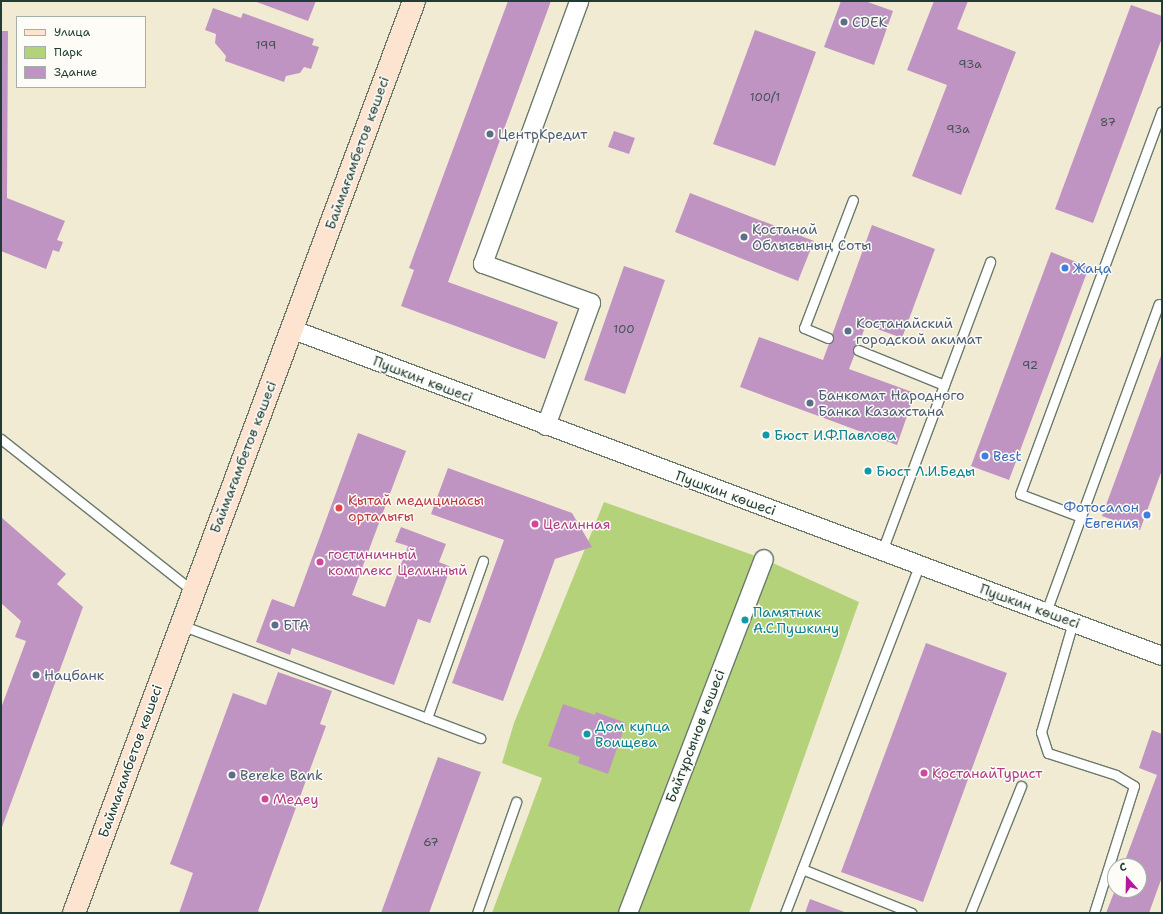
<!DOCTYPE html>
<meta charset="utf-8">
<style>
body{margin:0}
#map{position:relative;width:1163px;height:914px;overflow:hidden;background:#f2ebd4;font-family:"Shantell Sans",sans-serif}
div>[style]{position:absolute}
.green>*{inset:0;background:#b4d279}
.building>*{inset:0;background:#c094c2}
.roads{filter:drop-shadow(1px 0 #697a6c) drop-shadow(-1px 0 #697a6c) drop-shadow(0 1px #697a6c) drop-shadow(0 -1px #697a6c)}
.lane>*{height:9px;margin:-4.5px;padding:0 4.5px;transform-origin:4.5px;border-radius:4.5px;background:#fff}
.street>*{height:18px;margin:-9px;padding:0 9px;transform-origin:9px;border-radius:9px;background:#fff}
.secondary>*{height:22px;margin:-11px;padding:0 11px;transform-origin:11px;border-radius:11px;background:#fde4d1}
.dots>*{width:11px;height:11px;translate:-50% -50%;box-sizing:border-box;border:2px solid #fdfcf7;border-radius:50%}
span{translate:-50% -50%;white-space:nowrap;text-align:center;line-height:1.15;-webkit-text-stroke:3px #fdfcf7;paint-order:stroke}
.number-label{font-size:12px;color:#475358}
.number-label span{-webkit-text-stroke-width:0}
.service-label{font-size:14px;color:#4e5e75}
.left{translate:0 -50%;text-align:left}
.street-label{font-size:14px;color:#1f3d34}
.shop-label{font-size:14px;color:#366cbe}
.right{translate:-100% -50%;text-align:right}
.culture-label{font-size:14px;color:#0d838f}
.health-label{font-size:14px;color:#be3a42}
.hotel-label{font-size:14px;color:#b23c85}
.frame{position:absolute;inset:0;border:2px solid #1f3d34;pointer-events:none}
.legend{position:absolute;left:16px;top:16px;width:130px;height:72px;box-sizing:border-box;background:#fdfcf7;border:1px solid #a4b0a9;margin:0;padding:5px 7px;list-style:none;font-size:12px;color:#1f3d34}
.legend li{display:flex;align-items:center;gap:8px;height:20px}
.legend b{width:20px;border:1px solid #a4b0a9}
.north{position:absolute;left:1107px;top:858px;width:40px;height:40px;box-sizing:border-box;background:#fdfcf7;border:1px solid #a4b0a9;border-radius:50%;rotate:340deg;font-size:11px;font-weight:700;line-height:16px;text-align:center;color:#1f3d34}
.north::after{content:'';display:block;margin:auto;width:14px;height:18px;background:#b5179e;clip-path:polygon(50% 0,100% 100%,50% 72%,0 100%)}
</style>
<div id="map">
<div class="green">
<div style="clip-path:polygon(604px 502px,764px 559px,859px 602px,749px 913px,492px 913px,542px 778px,502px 763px,514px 723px)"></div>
</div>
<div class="building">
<div style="clip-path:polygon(254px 1px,316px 1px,308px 21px)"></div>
<div style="clip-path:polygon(508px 1px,551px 1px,448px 282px,558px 322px,545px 359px,401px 306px,414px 270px,409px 268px)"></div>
<div style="clip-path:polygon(841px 1px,865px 1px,893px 11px,874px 65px,824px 47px)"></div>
<div style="clip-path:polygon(934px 1px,968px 1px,957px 29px,1016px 52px,961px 195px,912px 176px,947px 85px,907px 70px)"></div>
<div style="clip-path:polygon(1131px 5px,1162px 16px,1162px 38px,1093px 223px,1055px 209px)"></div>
<div style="clip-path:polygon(213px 8px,241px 18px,243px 13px,314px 39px,312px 45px,319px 47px,311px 69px,304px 67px,300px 73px,286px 76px,284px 82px,225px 61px,226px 56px,215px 43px,216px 34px,205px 30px)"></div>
<div style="clip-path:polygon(755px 30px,816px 52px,775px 166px,713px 144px)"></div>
<div style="clip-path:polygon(1px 31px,8px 31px,7px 198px,65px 221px,57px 240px,63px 242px,59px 252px,53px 250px,46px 269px,1px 251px)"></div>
<div style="clip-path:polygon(614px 131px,635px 138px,629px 154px,608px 147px)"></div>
<div style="clip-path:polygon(690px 193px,814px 241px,798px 281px,675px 232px)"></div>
<div style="clip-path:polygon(872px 225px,935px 249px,902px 338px,866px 325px,849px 369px,915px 393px,897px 445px,740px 387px,759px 337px,823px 360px)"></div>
<div style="clip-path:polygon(1051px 252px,1089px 267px,1009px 480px,971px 466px)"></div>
<div style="clip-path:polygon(624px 266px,665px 280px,625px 394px,584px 380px)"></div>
<div style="clip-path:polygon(1162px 353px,1162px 470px,1140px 530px,1102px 516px)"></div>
<div style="clip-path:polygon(358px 433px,406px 451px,352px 595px,385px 607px,408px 546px,395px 542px,401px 527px,446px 544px,439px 562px,451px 567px,430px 623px,418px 619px,394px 685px,292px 648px,290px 655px,256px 642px,272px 599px,294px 607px)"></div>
<div style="clip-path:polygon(448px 468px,572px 513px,592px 547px,555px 559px,503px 701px,452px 683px,504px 540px,431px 514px)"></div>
<div style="clip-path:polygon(1px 517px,66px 574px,57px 584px,83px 607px,1px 830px,1px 708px,26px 641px,15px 637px,21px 621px,1px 603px)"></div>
<div style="clip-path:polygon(926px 643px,1007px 673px,923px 902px,841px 872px)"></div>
<div style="clip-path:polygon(278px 672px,332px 691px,320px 724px,326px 726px,258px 911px,262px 913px,179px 913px,193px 873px,170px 864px,233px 693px,266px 705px)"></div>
<div style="clip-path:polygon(563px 704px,595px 715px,596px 712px,626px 723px,608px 774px,578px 763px,580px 757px,548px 746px)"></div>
<div style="clip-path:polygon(1152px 730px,1162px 734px,1162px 877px,1149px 913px,1106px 913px,1115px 890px,1139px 890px,1139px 866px,1123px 866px,1157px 775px,1139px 768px)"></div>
<div style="clip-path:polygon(438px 757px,481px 772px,429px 913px,381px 913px)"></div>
<div style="clip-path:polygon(810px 899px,847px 913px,805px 913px)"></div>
</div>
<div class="roads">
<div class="lane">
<div style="left:828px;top:338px;width:26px;rotate:-157deg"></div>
<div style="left:804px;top:328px;width:137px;rotate:-69.1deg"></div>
<div style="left:858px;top:350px;width:93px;rotate:22.1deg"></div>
<div style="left:1px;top:439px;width:245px;rotate:38.4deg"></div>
<div style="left:1081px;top:517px;width:65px;rotate:-159.3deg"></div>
<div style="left:1020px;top:494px;width:408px;rotate:-69.7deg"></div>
<div style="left:882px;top:551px;width:309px;rotate:-69.5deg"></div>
<div style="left:1046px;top:612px;width:328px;rotate:-69.9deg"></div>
<div style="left:1073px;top:622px;width:115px;rotate:106.2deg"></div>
<div style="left:1041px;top:732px;width:22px;rotate:72deg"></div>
<div style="left:1048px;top:753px;width:71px;rotate:17.9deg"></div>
<div style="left:1116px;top:775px;width:21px;rotate:31deg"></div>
<div style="left:1134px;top:786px;width:133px;rotate:107.5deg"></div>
<div style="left:181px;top:625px;width:320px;rotate:20.7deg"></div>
<div style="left:427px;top:718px;width:167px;rotate:-70.4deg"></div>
<div style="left:802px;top:869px;width:118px;rotate:21.8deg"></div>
<div style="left:477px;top:913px;width:118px;rotate:-70.6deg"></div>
<div style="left:785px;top:913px;width:373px;rotate:-68.9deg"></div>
<div style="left:970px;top:913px;width:137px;rotate:-68.1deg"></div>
</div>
<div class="street">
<div style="left:291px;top:329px;width:930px;rotate:20.58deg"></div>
<div style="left:546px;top:426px;width:131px;rotate:-69.9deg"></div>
<div style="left:591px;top:303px;width:115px;rotate:-160.1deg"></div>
<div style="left:483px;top:264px;width:280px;rotate:-69.9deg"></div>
<div style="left:628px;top:913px;width:379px;rotate:-69deg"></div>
</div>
<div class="secondary">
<div style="left:74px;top:913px;width:973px;rotate:-69.55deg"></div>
</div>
</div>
<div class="dots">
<div style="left:844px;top:22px;background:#5c6f8a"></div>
<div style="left:490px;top:134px;background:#5c6f8a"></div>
<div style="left:744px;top:237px;background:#5c6f8a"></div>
<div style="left:1065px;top:268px;background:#3f7fe0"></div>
<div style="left:848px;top:331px;background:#5c6f8a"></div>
<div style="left:810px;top:403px;background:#5c6f8a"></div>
<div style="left:766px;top:435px;background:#0f9aa8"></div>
<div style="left:985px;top:456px;background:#3f7fe0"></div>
<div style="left:868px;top:471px;background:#0f9aa8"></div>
<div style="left:339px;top:508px;background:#e0444e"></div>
<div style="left:1147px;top:515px;background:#3f7fe0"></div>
<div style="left:535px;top:524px;background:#d1479c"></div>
<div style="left:320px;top:562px;background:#d1479c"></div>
<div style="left:745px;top:620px;background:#0f9aa8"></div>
<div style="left:275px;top:625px;background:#5c6f8a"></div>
<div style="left:36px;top:675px;background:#5c6f8a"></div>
<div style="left:587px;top:734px;background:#0f9aa8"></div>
<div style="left:924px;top:773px;background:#d1479c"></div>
<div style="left:232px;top:775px;background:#5c6f8a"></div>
<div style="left:265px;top:799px;background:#d1479c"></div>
</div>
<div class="number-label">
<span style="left:266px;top:46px">199</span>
<span style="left:970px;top:65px">93а</span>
<span style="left:765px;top:98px">100/1</span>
<span style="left:1108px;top:123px">87</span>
<span style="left:958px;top:130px">93а</span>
<span style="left:624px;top:330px">100</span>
<span style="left:1030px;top:366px">92</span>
<span style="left:431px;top:843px">67</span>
</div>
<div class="service-label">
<span class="left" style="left:852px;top:22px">CDEK</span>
<span class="left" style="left:498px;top:134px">ЦентрКредит</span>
<span class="left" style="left:752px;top:237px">Қостанай<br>Облысының Соты</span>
<span class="left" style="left:856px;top:331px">Костанайский<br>городской акимат</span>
<span class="left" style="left:818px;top:403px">Банкомат Народного<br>Банка Казахстана</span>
<span class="left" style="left:283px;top:625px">БТА</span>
<span class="left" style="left:44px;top:675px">Нацбанк</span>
<span class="left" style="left:240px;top:775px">Bereke Bank</span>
</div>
<div class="street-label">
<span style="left:357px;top:153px;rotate:-70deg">Баймағамбетов көшесі</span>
<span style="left:423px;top:379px;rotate:21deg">Пушкин көшесі</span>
<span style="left:243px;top:457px;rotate:-69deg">Баймағамбетов көшесі</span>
<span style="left:726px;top:493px;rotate:20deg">Пушкин көшесі</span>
<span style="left:1030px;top:606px;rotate:20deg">Пушкин көшесі</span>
<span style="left:695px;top:736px;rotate:-69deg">Байтұрсынов көшесі</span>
<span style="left:130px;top:761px;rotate:-70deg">Баймағамбетов көшесі</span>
</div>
<div class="shop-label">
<span class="left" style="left:1073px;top:268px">Жаңа</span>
<span class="left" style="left:993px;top:456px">Best</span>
<span class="right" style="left:1139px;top:515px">Фотосалон<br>Евгения</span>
</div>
<div class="culture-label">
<span class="left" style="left:774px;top:435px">Бюст И.Ф.Павлова</span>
<span class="left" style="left:876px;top:471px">Бюст Л.И.Беды</span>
<span class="left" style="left:753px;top:620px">Памятник<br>А.С.Пушкину</span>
<span class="left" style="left:595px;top:734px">Дом купца<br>Воищева</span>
</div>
<div class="health-label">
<span class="left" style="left:348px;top:508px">Қытай медицинасы<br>орталығы</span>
</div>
<div class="hotel-label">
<span class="left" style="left:543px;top:524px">Целинная</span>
<span class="left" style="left:328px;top:562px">гостиничный<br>комплекс Целинный</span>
<span class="left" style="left:932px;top:773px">ҚостанайТурист</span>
<span class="left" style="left:273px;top:799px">Медеу</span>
</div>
<div class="frame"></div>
<ul class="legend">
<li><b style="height:5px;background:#fde4d1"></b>Улица</li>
<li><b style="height:11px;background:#b4d279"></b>Парк</li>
<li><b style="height:11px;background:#c094c2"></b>Здание</li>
</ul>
<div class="north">С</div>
</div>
